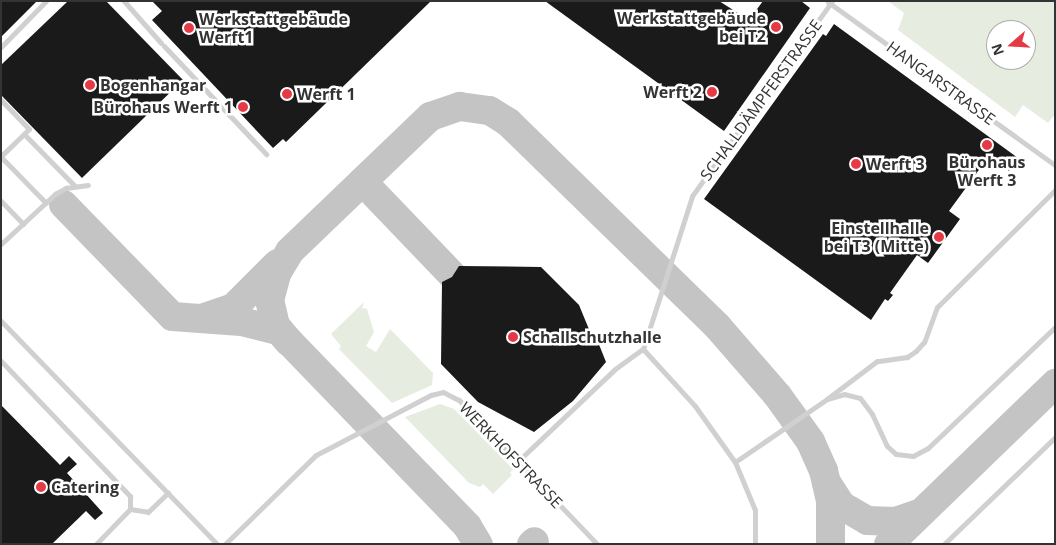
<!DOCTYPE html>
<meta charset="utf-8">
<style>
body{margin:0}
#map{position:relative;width:1056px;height:545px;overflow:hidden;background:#fff;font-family:"Open Sans",sans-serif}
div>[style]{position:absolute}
.green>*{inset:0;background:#e6ecdf}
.taxiway>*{height:29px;margin:-14.5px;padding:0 14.5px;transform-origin:14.5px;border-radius:14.5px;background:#c4c4c4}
.building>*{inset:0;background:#1a1a1a}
.lane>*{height:5px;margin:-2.5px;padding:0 2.5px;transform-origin:2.5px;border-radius:2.5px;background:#d0d0d0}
.dots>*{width:14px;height:14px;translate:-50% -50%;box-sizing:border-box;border:2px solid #fff;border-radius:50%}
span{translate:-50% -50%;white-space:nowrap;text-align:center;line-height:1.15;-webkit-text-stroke:5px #fff;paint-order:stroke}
.poi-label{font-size:16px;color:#333;font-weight:700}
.right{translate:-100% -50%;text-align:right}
.left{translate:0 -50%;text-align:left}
.street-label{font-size:16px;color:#333}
.frame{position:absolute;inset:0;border:2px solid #333;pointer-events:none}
.north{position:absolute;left:986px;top:20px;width:50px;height:50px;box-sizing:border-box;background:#fff;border:1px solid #adadad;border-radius:50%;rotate:251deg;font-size:14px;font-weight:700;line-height:20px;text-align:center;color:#333}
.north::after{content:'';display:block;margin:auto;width:18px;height:22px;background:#e63946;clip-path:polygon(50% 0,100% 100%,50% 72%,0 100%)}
</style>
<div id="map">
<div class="green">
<div style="clip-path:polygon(evenodd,888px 1px,1055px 1px,1055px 114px,1048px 123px,1023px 105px,1015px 117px,898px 30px,904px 13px,888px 1px,996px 30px,1026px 30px,1026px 60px,996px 60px,996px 30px)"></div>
<div style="clip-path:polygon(364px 302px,362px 308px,367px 309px,374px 332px,366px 346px,376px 352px,390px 329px,433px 373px,432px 385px,392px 403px,339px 349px,341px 346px,331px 334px)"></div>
<div style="clip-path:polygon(440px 404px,454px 409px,513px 469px,510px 473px,512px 475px,493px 494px,483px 484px,480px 487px,469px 483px,405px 417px)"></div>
</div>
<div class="taxiway">
<div style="left:362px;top:181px;width:169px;rotate:46.2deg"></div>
<div style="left:63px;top:204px;width:156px;rotate:45.8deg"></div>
<div style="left:172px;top:316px;width:69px;rotate:4.1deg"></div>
<div style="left:241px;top:321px;width:38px;rotate:14deg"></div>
<div style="left:278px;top:330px;width:272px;rotate:46deg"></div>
<div style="left:467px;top:526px;width:21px;rotate:59deg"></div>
<div style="left:204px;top:317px;width:31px;rotate:-19deg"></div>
<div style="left:233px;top:307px;width:62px;rotate:-45deg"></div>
<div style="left:288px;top:341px;width:21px;rotate:-129deg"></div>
<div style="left:275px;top:325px;width:26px;rotate:-103deg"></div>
<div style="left:269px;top:300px;width:28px;rotate:-75deg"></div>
<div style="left:276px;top:273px;width:26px;rotate:-59deg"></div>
<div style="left:289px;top:251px;width:195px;rotate:-43.8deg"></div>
<div style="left:430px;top:116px;width:31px;rotate:-19deg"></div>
<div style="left:459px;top:106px;width:30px;rotate:8deg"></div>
<div style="left:489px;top:110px;width:22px;rotate:32deg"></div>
<div style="left:508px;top:122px;width:292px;rotate:44.3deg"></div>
<div style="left:717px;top:326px;width:91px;rotate:49deg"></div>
<div style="left:777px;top:395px;width:57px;rotate:54.3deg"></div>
<div style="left:810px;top:441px;width:32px;rotate:66deg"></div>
<div style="left:823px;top:470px;width:31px;rotate:77deg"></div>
<div style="left:830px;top:500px;width:44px;rotate:90deg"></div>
<div style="left:826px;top:482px;width:27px;rotate:57deg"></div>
<div style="left:841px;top:505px;width:30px;rotate:30deg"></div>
<div style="left:867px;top:520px;width:28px;rotate:2deg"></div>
<div style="left:895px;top:521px;width:24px;rotate:-19deg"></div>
<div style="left:531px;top:544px;width:4px;rotate:-45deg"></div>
<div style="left:888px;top:544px;width:232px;rotate:-44deg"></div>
</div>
<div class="building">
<div style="clip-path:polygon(1px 1px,37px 1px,1px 37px)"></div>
<div style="clip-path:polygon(68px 1px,106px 1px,183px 80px,82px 178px,1px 95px,1px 65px)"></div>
<div style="clip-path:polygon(152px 1px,431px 1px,286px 142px,283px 139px,273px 148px,152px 20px,162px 11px)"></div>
<div style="clip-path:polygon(545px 1px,719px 1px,749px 20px,763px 1px,801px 1px,810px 8px,724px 131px)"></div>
<div style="clip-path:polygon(834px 24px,1018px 158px,1009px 171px,989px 156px,973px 178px,976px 181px,972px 187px,968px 185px,949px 211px,960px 219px,928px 263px,917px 255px,890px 293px,893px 295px,888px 301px,885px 299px,871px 320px,704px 199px,823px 34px,826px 36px)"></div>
<div style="clip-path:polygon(459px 266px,541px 267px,579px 305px,593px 339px,596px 337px,606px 362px,573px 401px,534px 432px,478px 402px,441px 364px,442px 282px,452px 277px)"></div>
<div style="clip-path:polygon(1px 405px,60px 465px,69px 456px,77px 464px,67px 473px,103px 513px,95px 520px,86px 511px,52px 544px,1px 544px)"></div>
</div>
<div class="lane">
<div style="left:124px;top:1px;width:56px;rotate:48.6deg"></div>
<div style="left:828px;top:2px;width:279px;rotate:35.7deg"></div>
<div style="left:164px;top:46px;width:149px;rotate:46.6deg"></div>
<div style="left:1px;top:47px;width:64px;rotate:-45.6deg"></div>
<div style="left:1px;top:100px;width:40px;rotate:46deg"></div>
<div style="left:29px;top:129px;width:39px;rotate:136deg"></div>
<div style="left:24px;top:134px;width:73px;rotate:45.6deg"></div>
<div style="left:1px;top:157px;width:64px;rotate:45.6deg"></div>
<div style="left:1055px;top:190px;width:166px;rotate:135.2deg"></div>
<div style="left:937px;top:307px;width:37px;rotate:110deg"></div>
<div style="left:924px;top:342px;width:12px;rotate:132deg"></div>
<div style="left:916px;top:351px;width:11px;rotate:146deg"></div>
<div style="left:907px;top:357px;width:30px;rotate:172deg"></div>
<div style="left:877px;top:361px;width:63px;rotate:142.8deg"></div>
<div style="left:827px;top:399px;width:18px;rotate:-16deg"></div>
<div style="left:844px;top:394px;width:16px;rotate:14deg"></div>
<div style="left:860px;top:398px;width:20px;rotate:53deg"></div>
<div style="left:872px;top:414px;width:35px;rotate:65deg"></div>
<div style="left:887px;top:446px;width:12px;rotate:42deg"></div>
<div style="left:896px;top:454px;width:17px;rotate:7deg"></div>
<div style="left:913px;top:456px;width:17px;rotate:-28deg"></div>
<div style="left:928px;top:448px;width:175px;rotate:-43.6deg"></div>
<div style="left:1px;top:201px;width:32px;rotate:46deg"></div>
<div style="left:1px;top:244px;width:74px;rotate:-42.8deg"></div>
<div style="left:55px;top:194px;width:13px;rotate:-29deg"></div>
<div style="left:66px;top:188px;width:22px;rotate:-8deg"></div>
<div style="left:1px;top:321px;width:310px;rotate:45.9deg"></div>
<div style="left:643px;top:349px;width:77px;rotate:47.6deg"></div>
<div style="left:695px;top:406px;width:69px;rotate:54.5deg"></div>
<div style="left:735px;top:462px;width:52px;rotate:67.4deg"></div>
<div style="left:755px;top:510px;width:34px;rotate:90deg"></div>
<div style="left:1px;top:361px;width:187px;rotate:46.3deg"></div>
<div style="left:130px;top:496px;width:13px;rotate:90deg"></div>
<div style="left:130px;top:509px;width:49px;rotate:134.2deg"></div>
<div style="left:517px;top:462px;width:135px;rotate:-43.5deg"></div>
<div style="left:615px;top:369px;width:34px;rotate:-36deg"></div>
<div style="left:643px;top:349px;width:161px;rotate:-72.2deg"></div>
<div style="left:692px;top:196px;width:240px;rotate:-54.3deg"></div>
<div style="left:735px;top:462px;width:112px;rotate:-34.4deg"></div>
<div style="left:130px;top:509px;width:18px;rotate:9deg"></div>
<div style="left:148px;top:512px;width:28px;rotate:-44deg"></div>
<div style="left:225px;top:544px;width:127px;rotate:-44.4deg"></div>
<div style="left:316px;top:455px;width:130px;rotate:-27.6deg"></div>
<div style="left:431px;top:395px;width:12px;rotate:-14deg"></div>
<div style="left:443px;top:392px;width:18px;rotate:27deg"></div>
<div style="left:459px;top:400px;width:199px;rotate:46.2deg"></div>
<div style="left:944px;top:544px;width:154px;rotate:-43.9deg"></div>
</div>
<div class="dots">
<div style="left:776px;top:27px;background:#e63946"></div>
<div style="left:189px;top:28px;background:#e63946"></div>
<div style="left:90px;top:85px;background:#e63946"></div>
<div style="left:712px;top:92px;background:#e63946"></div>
<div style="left:287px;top:94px;background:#e63946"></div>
<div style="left:243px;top:107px;background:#e63946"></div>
<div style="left:987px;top:145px;background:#e63946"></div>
<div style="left:856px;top:164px;background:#e63946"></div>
<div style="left:939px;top:237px;background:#e63946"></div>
<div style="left:513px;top:337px;background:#e63946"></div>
<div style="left:41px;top:487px;background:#e63946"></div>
</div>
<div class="poi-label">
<span class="right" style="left:766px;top:27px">Werkstattgebäude<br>bei T2</span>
<span class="left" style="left:199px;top:28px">Werkstattgebäude<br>Werft1</span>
<span class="left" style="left:100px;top:85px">Bogenhangar</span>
<span class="right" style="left:702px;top:92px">Werft 2</span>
<span class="left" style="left:297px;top:94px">Werft 1</span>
<span class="right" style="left:233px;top:107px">Bürohaus Werft 1</span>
<span style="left:987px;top:171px">Bürohaus<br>Werft 3</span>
<span class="left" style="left:866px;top:164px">Werft 3</span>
<span class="right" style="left:929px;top:237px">Einstellhalle<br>bei T3 (Mitte)</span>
<span class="left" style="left:523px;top:337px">Schallschutzhalle</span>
<span class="left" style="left:51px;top:487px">Catering</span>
</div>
<div class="street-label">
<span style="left:941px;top:83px;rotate:36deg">HANGARSTRASSE</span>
<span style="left:761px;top:100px;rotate:-54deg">SCHALLDÄMPFERSTRASSE</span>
<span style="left:511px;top:455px;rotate:46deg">WERKHOFSTRASSE</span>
</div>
<div class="frame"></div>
<div class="north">N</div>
</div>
